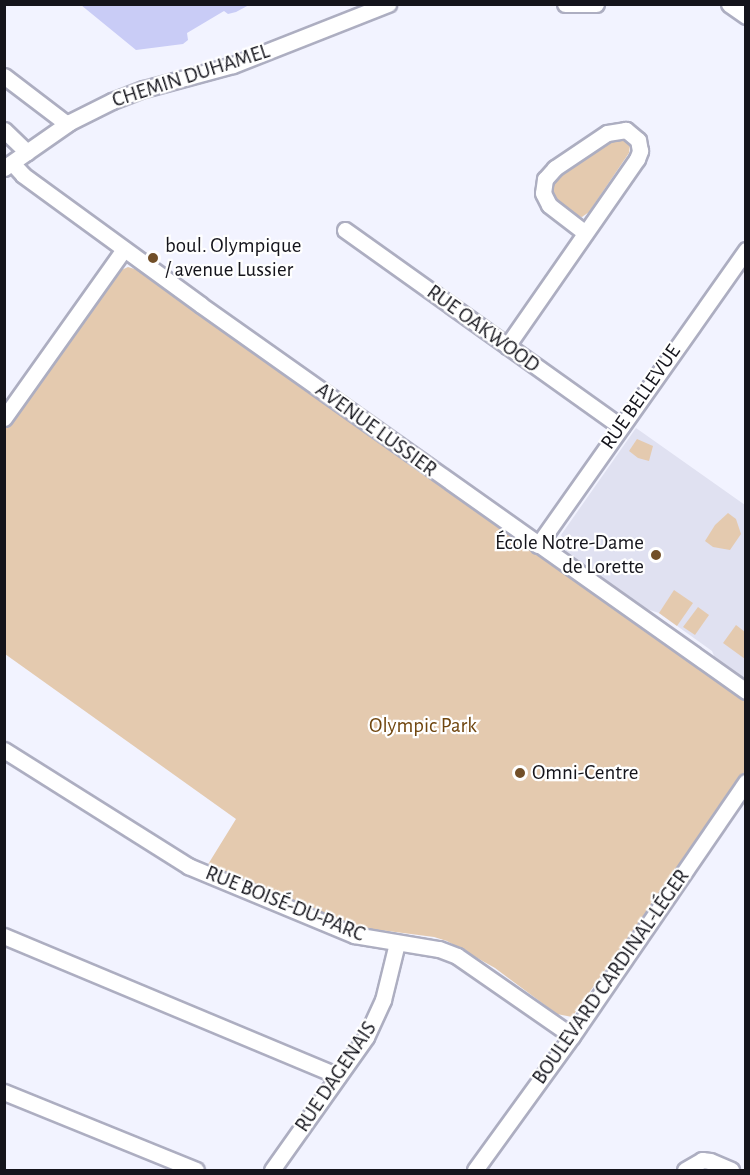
<!DOCTYPE html>
<meta charset="utf-8">
<style>
body{margin:0}
#map{position:relative;width:750px;height:1175px;overflow:hidden;background:#f2f3ff;font-family:"Alegreya Sans",sans-serif}
div>[style]{position:absolute}
.built>*{inset:0;background:#e0e1f1}
.green>*{inset:0;background:#e4caaf}
.water>*{inset:0;background:#c9ccf6}
.roads{filter:drop-shadow(2px 0 #adaec1) drop-shadow(-2px 0 #adaec1) drop-shadow(0 2px #adaec1) drop-shadow(0 -2px #adaec1)}
.minor>*{height:15px;margin:-7.5px;padding:0 7.5px;transform-origin:7.5px;border-radius:7.5px;background:#fff}
.dots>*{width:16px;height:16px;translate:-50% -50%;box-sizing:border-box;border:3px solid #fff;border-radius:50%}
span{translate:-50% -50%;white-space:nowrap;text-align:center;line-height:1.15;-webkit-text-stroke:4.5px #fff;paint-order:stroke}
.street-label{font-size:21px;color:#14141b}
.poi-label{font-size:21px;color:#14141b}
.left{translate:0 -50%;text-align:left}
.right{translate:-100% -50%;text-align:right}
.park-label{font-size:21px;color:#70460f}
.frame{position:absolute;inset:0;border:6px solid #14141b;pointer-events:none}
</style>
<div id="map">
<div class="built">
<div style="clip-path:polygon(636px 428px,745px 505px,745px 683px,715px 658px,712px 651px,659px 613px,628px 603px,565px 557px,567px 546px,561px 535px)"></div>
</div>
<div class="green">
<div style="clip-path:polygon(622px 138px,630px 145px,629px 153px,589px 212px,582px 217px,577px 216px,557px 203px,551px 189px,556px 179px,614px 140px)"></div>
<div style="clip-path:polygon(128px 267px,141px 271px,745px 702px,745px 771px,572px 1017px,557px 1014px,495px 968px,447px 941px,434px 937px,357px 927px,207px 866px,236px 819px,5px 654px,5px 429px,115px 273px)"></div>
<div style="clip-path:polygon(637px 439px,653px 446px,649px 461px,638px 458px,629px 451px)"></div>
<div style="clip-path:polygon(728px 513px,736px 519px,741px 534px,730px 550px,713px 547px,705px 541px,715px 525px)"></div>
<div style="clip-path:polygon(674px 590px,693px 603px,677px 626px,659px 613px)"></div>
<div style="clip-path:polygon(698px 607px,709px 615px,695px 635px,683px 627px)"></div>
<div style="clip-path:polygon(736px 625px,745px 632px,745px 659px,723px 643px)"></div>
</div>
<div class="water">
<div style="clip-path:polygon(81px 5px,249px 5px,236px 12px,228px 14px,224px 11px,187px 33px,188px 40px,183px 44px,136px 50px)"></div>
</div>
<div class="roads">
<div class="minor">
<div style="left:565px;top:4px;width:31px"></div>
<div style="left:729px;top:4px;width:21px;rotate:35deg"></div>
<div style="left:4px;top:76px;width:79px;rotate:37.3deg"></div>
<div style="left:4px;top:130px;width:32px;rotate:44deg"></div>
<div style="left:12px;top:163px;width:16px;rotate:47deg"></div>
<div style="left:23px;top:175px;width:220px;rotate:36.1deg"></div>
<div style="left:201px;top:305px;width:668px;rotate:35.31deg"></div>
<div style="left:4px;top:168px;width:80px;rotate:-34.9deg"></div>
<div style="left:70px;top:122px;width:47px;rotate:-26.6deg"></div>
<div style="left:112px;top:101px;width:34px;rotate:-21deg"></div>
<div style="left:144px;top:89px;width:92px;rotate:-15.1deg"></div>
<div style="left:233px;top:65px;width:167px;rotate:-21.5deg"></div>
<div style="left:345px;top:230px;width:339px;rotate:35.5deg"></div>
<div style="left:507px;top:346px;width:228px;rotate:-55.2deg"></div>
<div style="left:637px;top:159px;width:9px;rotate:-69deg"></div>
<div style="left:640px;top:151px;width:11px;rotate:-100deg"></div>
<div style="left:638px;top:140px;width:16px;rotate:-140deg"></div>
<div style="left:626px;top:130px;width:19px;rotate:171deg"></div>
<div style="left:607px;top:133px;width:63px;rotate:146.1deg"></div>
<div style="left:555px;top:168px;width:15px;rotate:132deg"></div>
<div style="left:545px;top:179px;width:14px;rotate:98deg"></div>
<div style="left:543px;top:193px;width:13px;rotate:63deg"></div>
<div style="left:549px;top:205px;width:44px;rotate:37.6deg"></div>
<div style="left:4px;top:418px;width:207px;rotate:-54.6deg"></div>
<div style="left:538px;top:545px;width:361px;rotate:-54.8deg"></div>
<div style="left:4px;top:750px;width:218px;rotate:32.2deg"></div>
<div style="left:188px;top:866px;width:180px;rotate:22.6deg"></div>
<div style="left:354px;top:935px;width:86px;rotate:9.4deg"></div>
<div style="left:439px;top:949px;width:19px;rotate:21deg"></div>
<div style="left:457px;top:956px;width:140px;rotate:34.8deg"></div>
<div style="left:4px;top:936px;width:362px;rotate:22.7deg"></div>
<div style="left:4px;top:1092px;width:207px;rotate:22.1deg"></div>
<div style="left:272px;top:1170px;width:163px;rotate:-54.7deg"></div>
<div style="left:366px;top:1037px;width:41px;rotate:-65.3deg"></div>
<div style="left:383px;top:1000px;width:59px;rotate:-76.2deg"></div>
<div style="left:475px;top:1170px;width:165px;rotate:-54.1deg"></div>
<div style="left:572px;top:1036px;width:308px;rotate:-55.6deg"></div>
<div style="left:685px;top:1170px;width:20px;rotate:-30deg"></div>
<div style="left:702px;top:1160px;width:8px;rotate:7deg"></div>
<div style="left:710px;top:1161px;width:23px;rotate:23deg"></div>
</div>
</div>
<div class="dots">
<div style="left:153px;top:258px;background:#724f28"></div>
<div style="left:656px;top:555px;background:#724f28"></div>
<div style="left:520px;top:773px;background:#724f28"></div>
</div>
<div class="street-label">
<span style="left:191px;top:76px;rotate:-18deg">CHEMIN DUHAMEL</span>
<span style="left:483px;top:329px;rotate:36deg">RUE OAKWOOD</span>
<span style="left:641px;top:397px;rotate:-55deg">RUE BELLEVUE</span>
<span style="left:376px;top:430px;rotate:36deg">AVENUE LUSSIER</span>
<span style="left:285px;top:904px;rotate:22deg">RUE BOISÉ-DU-PARC</span>
<span style="left:611px;top:977px;rotate:-55deg">BOULEVARD CARDINAL-LÉGER</span>
<span style="left:336px;top:1077px;rotate:-56deg">RUE DAGENAIS</span>
</div>
<div class="poi-label">
<span class="left" style="left:165px;top:258px">boul. Olympique<br>/ avenue Lussier</span>
<span class="right" style="left:644px;top:555px">École Notre-Dame<br>de Lorette</span>
<span class="left" style="left:532px;top:773px">Omni-Centre</span>
</div>
<div class="park-label">
<span style="left:423px;top:726px">Olympic Park</span>
</div>
<div class="frame"></div>
</div>
